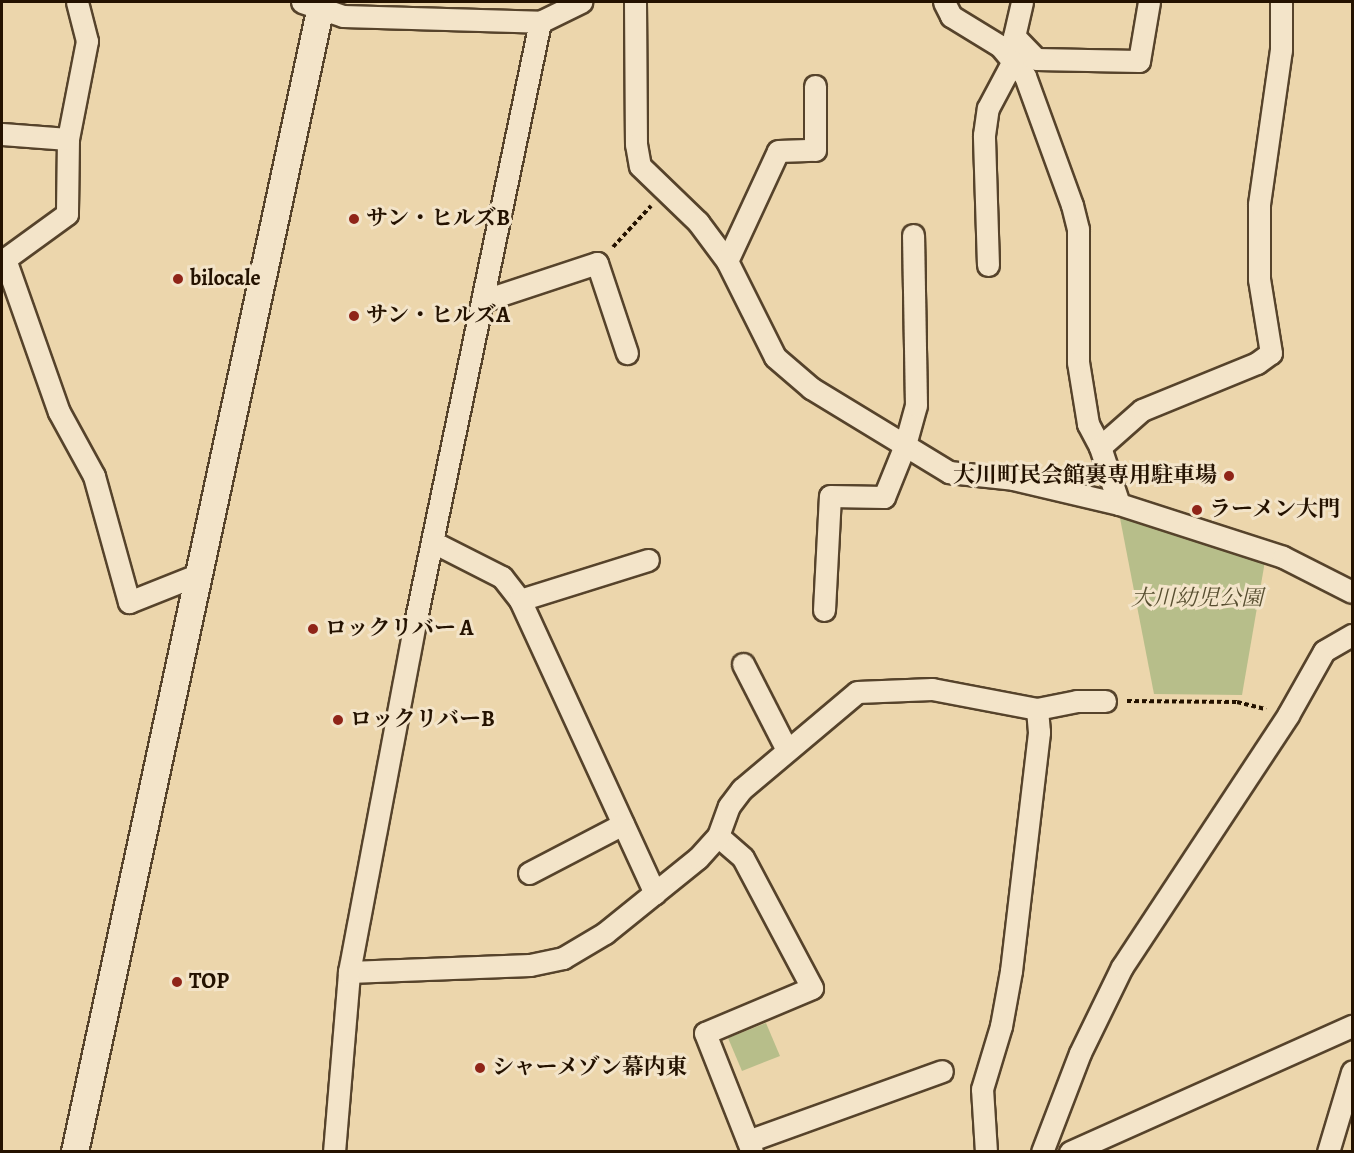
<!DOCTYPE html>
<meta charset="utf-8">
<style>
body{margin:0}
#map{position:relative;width:1354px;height:1153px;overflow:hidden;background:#ecd6ac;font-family:Alegreya,"Noto Serif JP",serif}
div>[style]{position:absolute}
.green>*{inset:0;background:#b7be8a}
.path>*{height:4px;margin-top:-2px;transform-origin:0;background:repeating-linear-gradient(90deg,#241200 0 4.5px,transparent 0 7.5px)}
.roads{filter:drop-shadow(2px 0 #56432b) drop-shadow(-2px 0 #56432b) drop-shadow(0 2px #56432b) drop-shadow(0 -2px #56432b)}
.minor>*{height:21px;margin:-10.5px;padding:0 10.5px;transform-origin:10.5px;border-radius:10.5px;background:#f3e4c9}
.tertiary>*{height:26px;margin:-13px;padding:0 13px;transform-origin:13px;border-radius:13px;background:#f3e4c9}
.dots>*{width:16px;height:16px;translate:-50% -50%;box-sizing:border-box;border:3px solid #f3e4c9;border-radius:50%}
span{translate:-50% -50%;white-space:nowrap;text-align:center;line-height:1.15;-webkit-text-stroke:6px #f3e4c9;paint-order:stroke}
.poi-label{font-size:22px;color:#241200;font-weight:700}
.left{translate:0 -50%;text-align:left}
.right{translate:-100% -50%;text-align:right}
.park-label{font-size:22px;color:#574e30;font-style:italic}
.frame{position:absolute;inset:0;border:3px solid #241200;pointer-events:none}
</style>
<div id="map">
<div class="green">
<div style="clip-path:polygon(1119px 513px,1265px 561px,1242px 695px,1154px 694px)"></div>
<div style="clip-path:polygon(766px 1023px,780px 1056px,742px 1071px,728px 1038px)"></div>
</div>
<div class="path">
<div style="left:613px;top:247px;width:56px;rotate:-47.2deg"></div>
<div style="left:1127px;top:701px;width:110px;rotate:0.5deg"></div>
<div style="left:1237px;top:702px;width:30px;rotate:14deg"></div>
</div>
<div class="roads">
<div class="minor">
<div style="left:77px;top:2px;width:40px;rotate:75.6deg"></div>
<div style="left:87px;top:41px;width:100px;rotate:101deg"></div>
<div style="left:68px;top:139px;width:75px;rotate:90.8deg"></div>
<div style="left:67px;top:214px;width:77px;rotate:144deg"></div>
<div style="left:5px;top:259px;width:162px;rotate:70.6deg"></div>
<div style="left:59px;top:412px;width:73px;rotate:61.3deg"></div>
<div style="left:94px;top:476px;width:131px;rotate:74.5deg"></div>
<div style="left:129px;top:602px;width:73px;rotate:-21.7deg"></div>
<div style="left:302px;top:2px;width:43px;rotate:18.9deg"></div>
<div style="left:343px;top:16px;width:197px;rotate:1.7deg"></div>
<div style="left:540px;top:22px;width:46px;rotate:-26deg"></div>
<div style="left:635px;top:2px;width:142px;rotate:89.6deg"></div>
<div style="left:636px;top:144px;width:22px;rotate:80deg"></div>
<div style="left:640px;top:166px;width:81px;rotate:44deg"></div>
<div style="left:698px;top:222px;width:49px;rotate:53.4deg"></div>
<div style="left:727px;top:261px;width:107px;rotate:63.4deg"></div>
<div style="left:775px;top:357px;width:48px;rotate:40.7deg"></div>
<div style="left:811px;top:388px;width:162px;rotate:31.3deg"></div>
<div style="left:949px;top:472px;width:64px;rotate:6.2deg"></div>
<div style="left:1013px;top:479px;width:109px;rotate:13.3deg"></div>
<div style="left:1119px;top:504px;width:172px;rotate:17.9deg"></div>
<div style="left:1283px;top:557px;width:77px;rotate:26.9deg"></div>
<div style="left:944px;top:2px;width:16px;rotate:63deg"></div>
<div style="left:951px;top:16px;width:57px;rotate:31.5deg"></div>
<div style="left:1000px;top:46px;width:39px;rotate:50deg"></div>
<div style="left:1025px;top:76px;width:137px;rotate:70deg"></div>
<div style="left:1072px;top:205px;width:25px;rotate:76deg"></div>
<div style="left:1078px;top:229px;width:133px;rotate:90deg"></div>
<div style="left:1078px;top:362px;width:63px;rotate:80.8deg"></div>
<div style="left:1088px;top:424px;width:26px;rotate:62deg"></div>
<div style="left:1022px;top:2px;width:35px;rotate:103deg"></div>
<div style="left:1014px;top:36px;width:32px;rotate:46deg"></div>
<div style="left:1036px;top:59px;width:103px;rotate:1.1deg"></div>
<div style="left:1139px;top:61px;width:60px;rotate:-80.4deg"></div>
<div style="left:2px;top:134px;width:66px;rotate:4.3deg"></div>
<div style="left:727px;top:261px;width:121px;rotate:-65.1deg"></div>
<div style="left:778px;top:151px;width:37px;rotate:-2deg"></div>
<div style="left:815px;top:150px;width:64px;rotate:-90deg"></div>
<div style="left:988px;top:265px;width:130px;rotate:-91.8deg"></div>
<div style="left:984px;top:135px;width:27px;rotate:-82deg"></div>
<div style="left:988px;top:108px;width:53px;rotate:-62deg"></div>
<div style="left:482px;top:301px;width:121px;rotate:-18.3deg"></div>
<div style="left:597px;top:263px;width:95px;rotate:71.6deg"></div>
<div style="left:1119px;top:504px;width:60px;rotate:-108.4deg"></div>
<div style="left:1100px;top:447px;width:56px;rotate:-41.4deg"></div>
<div style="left:1142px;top:410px;width:124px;rotate:-22.2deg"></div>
<div style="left:1257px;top:363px;width:17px;rotate:-36deg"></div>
<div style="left:1271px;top:353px;width:75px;rotate:-99.2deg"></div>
<div style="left:1259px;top:279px;width:75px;rotate:-90deg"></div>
<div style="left:1259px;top:204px;width:156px;rotate:-81.9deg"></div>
<div style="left:1281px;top:50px;width:48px;rotate:-90deg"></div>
<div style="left:433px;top:542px;width:77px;rotate:26.9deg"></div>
<div style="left:502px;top:577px;width:29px;rotate:52deg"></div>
<div style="left:520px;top:600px;width:323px;rotate:65.3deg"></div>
<div style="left:520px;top:600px;width:134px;rotate:-17.4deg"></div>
<div style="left:824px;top:610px;width:114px;rotate:-87deg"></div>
<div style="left:830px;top:496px;width:54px;rotate:1.1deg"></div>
<div style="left:884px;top:497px;width:56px;rotate:-68deg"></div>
<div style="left:905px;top:445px;width:41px;rotate:-74.6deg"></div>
<div style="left:916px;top:405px;width:170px;rotate:-91deg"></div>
<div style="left:743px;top:664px;width:94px;rotate:62.9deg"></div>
<div style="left:718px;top:836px;width:33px;rotate:41deg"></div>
<div style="left:743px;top:858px;width:147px;rotate:62deg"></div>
<div style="left:812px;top:988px;width:116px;rotate:157.2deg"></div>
<div style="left:705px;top:1033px;width:128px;rotate:68.4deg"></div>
<div style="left:529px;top:873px;width:106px;rotate:-27.5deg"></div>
<div style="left:349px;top:972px;width:181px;rotate:-2.2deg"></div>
<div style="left:530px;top:965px;width:34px;rotate:-12deg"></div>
<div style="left:563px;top:958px;width:49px;rotate:-30.8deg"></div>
<div style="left:605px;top:933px;width:119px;rotate:-38.9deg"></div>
<div style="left:698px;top:858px;width:30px;rotate:-48deg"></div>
<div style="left:718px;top:836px;width:32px;rotate:-70deg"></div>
<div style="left:729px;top:806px;width:21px;rotate:-53deg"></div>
<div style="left:742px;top:789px;width:150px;rotate:-40.1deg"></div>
<div style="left:857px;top:692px;width:75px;rotate:-2.3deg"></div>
<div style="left:932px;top:689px;width:107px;rotate:10.8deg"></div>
<div style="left:748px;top:1141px;width:206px;rotate:-19.8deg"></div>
<div style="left:334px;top:1152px;width:181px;rotate:-85.2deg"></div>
<div style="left:349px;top:972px;width:355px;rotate:-79.3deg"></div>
<div style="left:415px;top:623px;width:614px;rotate:-78.25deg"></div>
<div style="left:986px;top:1152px;width:63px;rotate:-93.6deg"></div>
<div style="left:982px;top:1089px;width:66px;rotate:-73.2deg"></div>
<div style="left:1001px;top:1026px;width:56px;rotate:-79.7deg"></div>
<div style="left:1011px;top:971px;width:241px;rotate:-83.3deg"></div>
<div style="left:1039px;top:732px;width:23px;rotate:-95deg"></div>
<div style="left:1037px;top:709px;width:41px;rotate:-11.3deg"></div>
<div style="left:1077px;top:701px;width:28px"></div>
<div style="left:1042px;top:1152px;width:106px;rotate:-69deg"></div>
<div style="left:1080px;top:1053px;width:96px;rotate:-64deg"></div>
<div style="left:1122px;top:967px;width:302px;rotate:-56.6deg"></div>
<div style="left:1288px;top:715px;width:73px;rotate:-60.6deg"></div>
<div style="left:1324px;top:651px;width:32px;rotate:-30deg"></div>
<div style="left:1070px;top:1152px;width:309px;rotate:-24.1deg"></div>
<div style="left:1328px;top:1152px;width:84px;rotate:-73.3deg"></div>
</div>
<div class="tertiary">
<div style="left:75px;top:1152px;width:1176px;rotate:-77.88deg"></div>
</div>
</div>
<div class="dots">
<div style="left:354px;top:219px;background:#8f2418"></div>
<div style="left:178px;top:279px;background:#8f2418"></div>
<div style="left:354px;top:316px;background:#8f2418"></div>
<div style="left:1229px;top:476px;background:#8f2418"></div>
<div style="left:1197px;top:510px;background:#8f2418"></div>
<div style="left:313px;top:629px;background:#8f2418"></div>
<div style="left:338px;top:720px;background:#8f2418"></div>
<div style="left:177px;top:982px;background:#8f2418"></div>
<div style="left:480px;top:1068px;background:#8f2418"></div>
</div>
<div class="poi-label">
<span class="left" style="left:366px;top:219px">サン・ヒルズB</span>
<span class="left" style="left:190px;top:279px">bilocale</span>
<span class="left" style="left:366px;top:316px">サン・ヒルズA</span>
<span class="right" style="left:1217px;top:476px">大川町民会館裏専用駐車場</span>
<span class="left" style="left:1209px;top:510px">ラーメン大門</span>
<span class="left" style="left:325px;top:629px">ロックリバー A</span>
<span class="left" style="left:350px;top:720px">ロックリバーB</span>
<span class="left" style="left:189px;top:982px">TOP</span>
<span class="left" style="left:492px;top:1068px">シャーメゾン幕内東</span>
</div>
<div class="park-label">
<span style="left:1197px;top:599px">大川幼児公園</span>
</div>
<div class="frame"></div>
</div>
